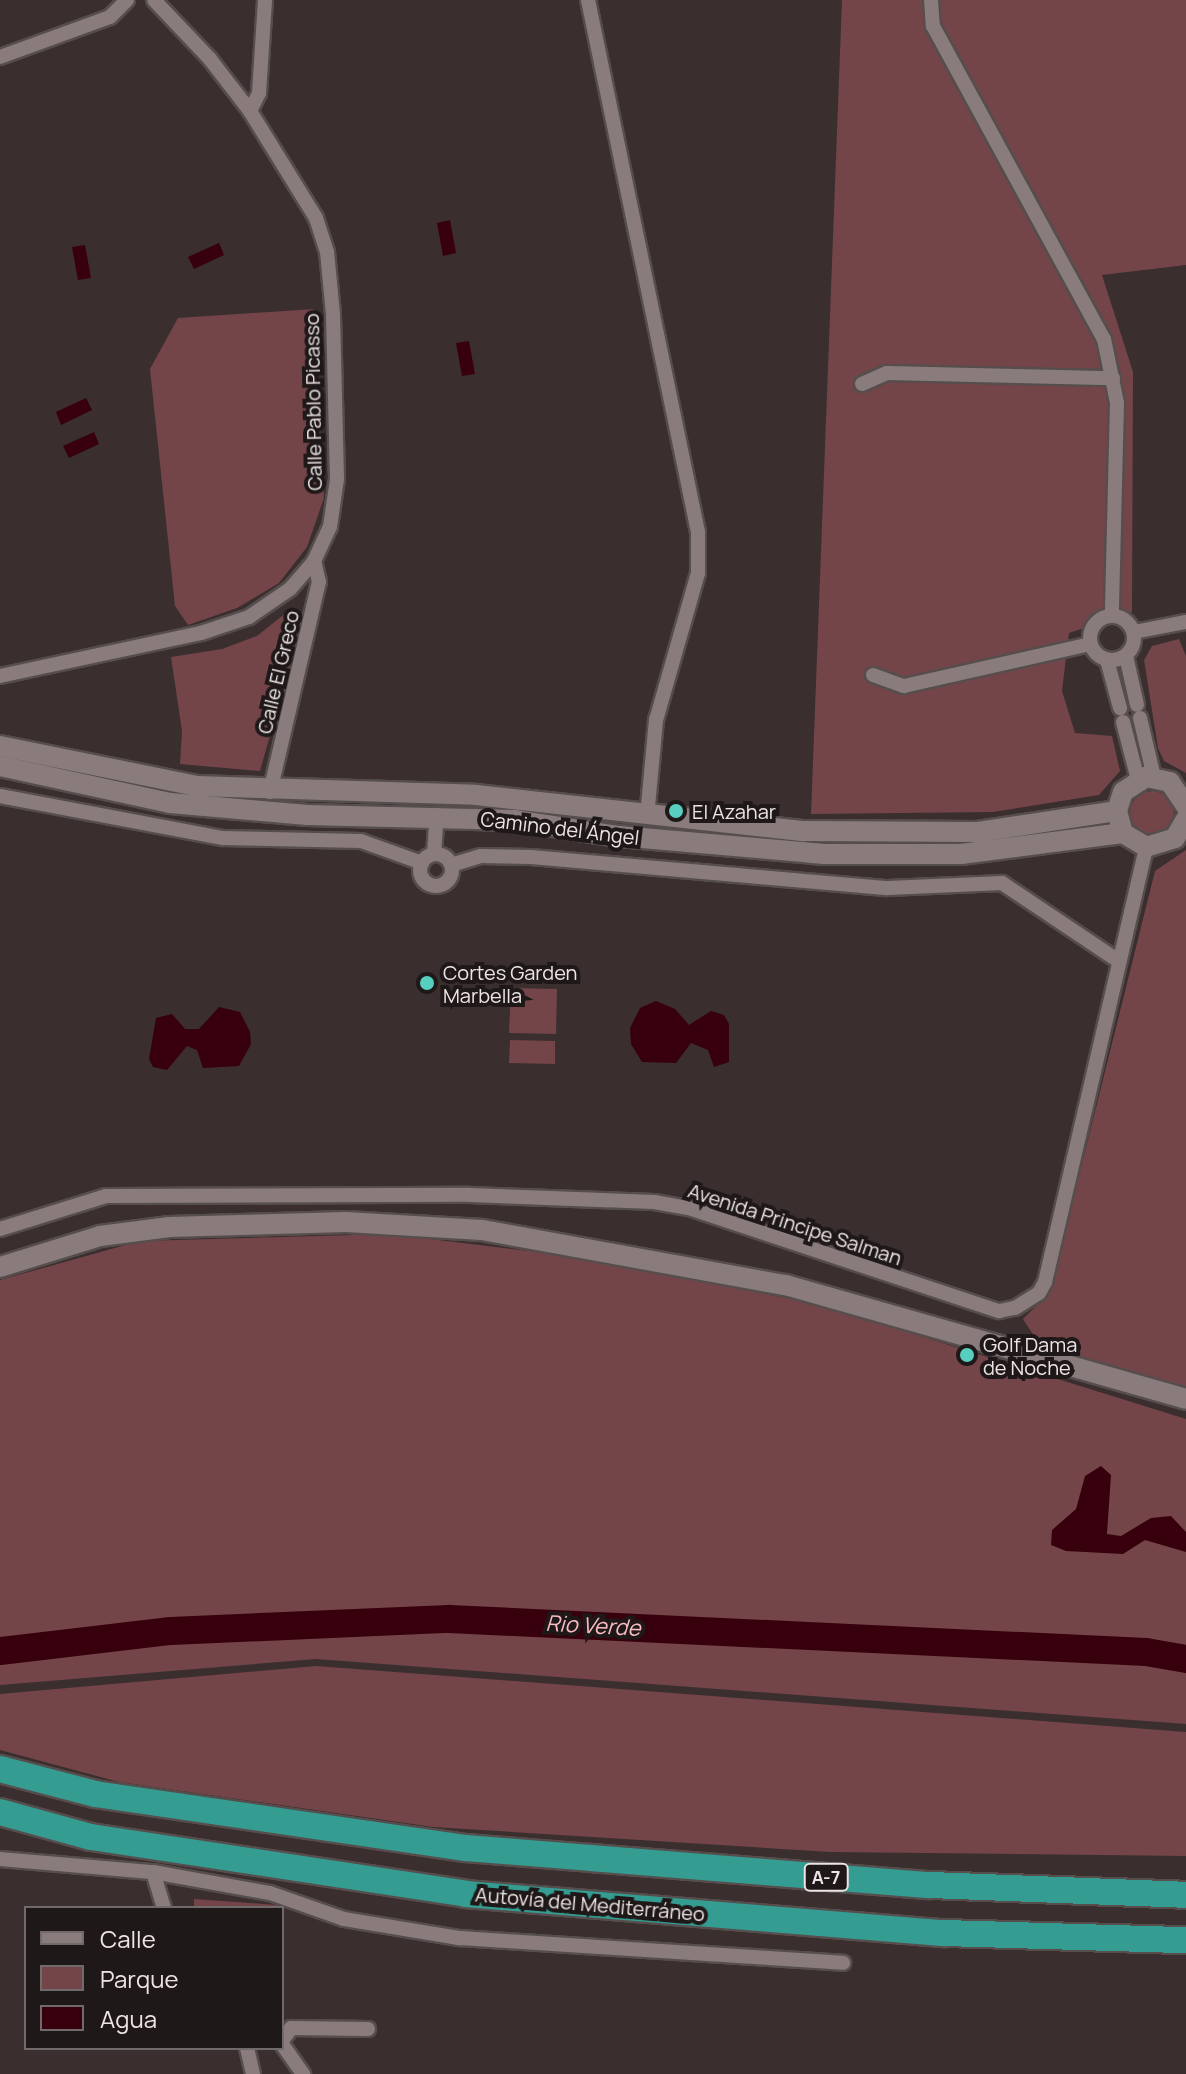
<!DOCTYPE html>
<meta charset="utf-8">
<style>
body{margin:0}
#map{position:relative;width:1186px;height:2074px;overflow:hidden;background:#3a2e2f;font-family:Manrope,sans-serif}
div>[style]{position:absolute}
.green>*{inset:0;background:#734549}
.round{border-radius:50%}
.water>*{inset:0;background:#37000c}
.river>*{height:28px;margin:-14px;padding:0 14px;transform-origin:14px;border-radius:14px;background:#37000c}
.roads{filter:drop-shadow(2px 0 #564d4d) drop-shadow(-2px 0 #564d4d) drop-shadow(0 2px #564d4d) drop-shadow(0 -2px #564d4d)}
.street>*{height:14px;margin:-7px;padding:0 7px;transform-origin:7px;border-radius:7px;background:#8a7c7d}
.street>.ring{margin:-7px;padding:0;box-sizing:content-box;background:none;border:14px solid #8a7c7d;border-radius:50%}
.secondary>*{height:20px;margin:-10px;padding:0 10px;transform-origin:10px;border-radius:10px;background:#8a7c7d}
.highway>*{height:26px;margin:-13px;padding:0 13px;transform-origin:13px;border-radius:13px;background:#359c91}
.dots>*{width:22px;height:22px;translate:-50% -50%;box-sizing:border-box;border:4px solid #1e1818;border-radius:50%}
span{translate:-50% -50%;white-space:nowrap;text-align:center;line-height:1.15;-webkit-text-stroke:8px #1e1818;paint-order:stroke}
.shield-label span{padding:2px 6px;background:#1e1818;border:2px solid;border-radius:6px;-webkit-text-stroke-width:0}
.shield-label{font-size:18px;color:#ede5e5;font-weight:700}
.street-label{font-size:20px;color:#ede5e5}
.poi-label{font-size:20px;color:#ede5e5}
.left{translate:0 -50%;text-align:left}
.water-label{font-size:22px;color:#f8bcc0;font-style:italic}
.legend{position:absolute;left:24px;top:1906px;width:260px;height:144px;box-sizing:border-box;background:#1e1818;border:2px solid #716a6a;margin:0;padding:10px 14px;list-style:none;font-size:24px;color:#ede5e5}
.legend li{display:flex;align-items:center;gap:16px;height:40px}
.legend b{width:40px;border:2px solid #716a6a}
</style>
<div id="map">
<div class="green">
<div style="clip-path:polygon(842px 0,1186px 0,1186px 265px,1102px 275px,1133px 372px,1132px 612px,1069px 633px,1062px 691px,1075px 733px,1112px 736px,1120px 771px,1099px 795px,993px 812px,811px 814px)"></div>
<div style="clip-path:polygon(314px 309px,324px 498px,307px 547px,279px 583px,237px 608px,188px 625px,175px 606px,150px 369px,178px 318px)"></div>
<div style="clip-path:polygon(287px 612px,302px 621px,260px 771px,180px 764px,182px 731px,171px 657px,222px 649px,257px 636px)"></div>
<div style="clip-path:polygon(1179px 639px,1186px 656px,1186px 773px,1164px 761px,1158px 748px,1144px 660px,1152px 646px)"></div>
<div class="round" style="left:1130px;top:791px;width:44px;height:44px"></div>
<div style="clip-path:polygon(1186px 850px,1186px 1388px,1045px 1353px,1023px 1319px,1050px 1292px,1155px 871px)"></div>
<div style="clip-path:polygon(511px 988px,557px 989px,556px 1034px,509px 1033px)"></div>
<div style="clip-path:polygon(510px 1040px,555px 1041px,555px 1064px,509px 1063px)"></div>
<div style="clip-path:polygon(389px 1234px,587px 1258px,821px 1305px,1186px 1419px,1186px 1724px,316px 1659px,0 1685px,0 1280px,140px 1241px)"></div>
<div style="clip-path:polygon(316px 1666px,1186px 1732px,1186px 1856px,830px 1852px,433px 1827px,119px 1782px,0 1750px,0 1694px)"></div>
<div style="clip-path:polygon(194px 1899px,277px 1905px,276px 1908px,194px 1908px)"></div>
</div>
<div class="water">
<div style="clip-path:polygon(450px 220px,456px 253px,443px 256px,437px 223px)"></div>
<div style="clip-path:polygon(219px 243px,224px 255px,194px 269px,188px 257px)"></div>
<div style="clip-path:polygon(85px 245px,91px 278px,78px 280px,72px 247px)"></div>
<div style="clip-path:polygon(469px 341px,475px 374px,462px 376px,456px 343px)"></div>
<div style="clip-path:polygon(86px 398px,92px 410px,61px 425px,56px 412px)"></div>
<div style="clip-path:polygon(94px 432px,99px 444px,69px 458px,63px 446px)"></div>
<div style="clip-path:polygon(656px 1001px,675px 1009px,689px 1025px,711px 1011px,724px 1015px,729px 1024px,729px 1062px,714px 1067px,708px 1050px,691px 1043px,676px 1063px,642px 1062px,631px 1044px,630px 1028px,640px 1008px)"></div>
<div style="clip-path:polygon(219px 1007px,240px 1012px,250px 1032px,251px 1044px,239px 1066px,203px 1068px,197px 1050px,187px 1046px,167px 1070px,153px 1067px,149px 1059px,156px 1018px,172px 1014px,185px 1029px,199px 1029px)"></div>
<div style="clip-path:polygon(1101px 1466px,1111px 1475px,1107px 1534px,1121px 1536px,1151px 1518px,1171px 1516px,1186px 1532px,1186px 1552px,1145px 1540px,1123px 1554px,1066px 1551px,1051px 1545px,1052px 1530px,1076px 1509px,1085px 1476px)"></div>
</div>
<div class="river">
<div style="left:0;top:1651px;width:172px;rotate:-6.7deg"></div>
<div style="left:171px;top:1631px;width:278px;rotate:-2.5deg"></div>
<div style="left:449px;top:1619px;width:698px;rotate:2.71deg"></div>
<div style="left:1146px;top:1652px;width:41px;rotate:9.9deg"></div>
</div>
<div class="roads">
<div class="street">
<div style="left:588px;top:0;width:543px;rotate:78.32deg"></div>
<div style="left:698px;top:532px;width:41px;rotate:90deg"></div>
<div style="left:698px;top:573px;width:153px;rotate:105.9deg"></div>
<div style="left:656px;top:720px;width:97px;rotate:95.3deg"></div>
<div style="left:931px;top:0;width:26px;rotate:86deg"></div>
<div style="left:933px;top:26px;width:357px;rotate:61.4deg"></div>
<div style="left:1104px;top:339px;width:65px;rotate:78.5deg"></div>
<div style="left:1117px;top:403px;width:212px;rotate:91.4deg"></div>
<div style="left:0;top:57px;width:117px;rotate:-20deg"></div>
<div style="left:110px;top:17px;width:24px;rotate:-45deg"></div>
<div style="left:250px;top:111px;width:20px;rotate:-63deg"></div>
<div style="left:259px;top:93px;width:93px;rotate:-86.3deg"></div>
<div style="left:862px;top:384px;width:27px;rotate:-24deg"></div>
<div style="left:887px;top:373px;width:226px;rotate:1.3deg"></div>
<div class="ring" style="left:1090px;top:616px;width:30px;height:30px"></div>
<div style="left:1134px;top:632px;width:53px;rotate:-10.9deg"></div>
<div style="left:1126px;top:656px;width:50px;rotate:77.3deg"></div>
<div style="left:1107px;top:660px;width:50px;rotate:74.8deg"></div>
<div style="left:873px;top:675px;width:33px;rotate:20deg"></div>
<div style="left:904px;top:686px;width:191px;rotate:-12.7deg"></div>
<div style="left:0;top:676px;width:206px;rotate:-12.1deg"></div>
<div style="left:201px;top:633px;width:51px;rotate:-18.4deg"></div>
<div style="left:249px;top:617px;width:50px;rotate:-34.3deg"></div>
<div style="left:290px;top:589px;width:37px;rotate:-49deg"></div>
<div style="left:314px;top:561px;width:38px;rotate:-65deg"></div>
<div style="left:330px;top:527px;width:49px;rotate:-81.7deg"></div>
<div style="left:337px;top:479px;width:165px;rotate:-91.4deg"></div>
<div style="left:333px;top:314px;width:62px;rotate:-95.5deg"></div>
<div style="left:327px;top:252px;width:36px;rotate:-108deg"></div>
<div style="left:316px;top:218px;width:126px;rotate:-121.7deg"></div>
<div style="left:250px;top:111px;width:66px;rotate:-127.6deg"></div>
<div style="left:210px;top:59px;width:81px;rotate:-133.5deg"></div>
<div style="left:1140px;top:718px;width:61px;rotate:76.7deg"></div>
<div style="left:1123px;top:722px;width:60px;rotate:75.5deg"></div>
<div style="left:270px;top:792px;width:216px;rotate:-76.9deg"></div>
<div style="left:319px;top:582px;width:22px;rotate:-103deg"></div>
<div style="left:0;top:796px;width:227px;rotate:10.7deg"></div>
<div style="left:223px;top:838px;width:138px;rotate:1.2deg"></div>
<div style="left:361px;top:841px;width:65px;rotate:19.8deg"></div>
<div style="left:434px;top:854px;width:39px;rotate:-86deg"></div>
<div class="ring" style="left:420px;top:854px;width:18px;height:18px"></div>
<div style="left:451px;top:865px;width:31px;rotate:-17deg"></div>
<div style="left:481px;top:856px;width:50px;rotate:1.1deg"></div>
<div style="left:531px;top:857px;width:358px;rotate:5deg"></div>
<div style="left:888px;top:888px;width:114px;rotate:-2.5deg"></div>
<div style="left:1002px;top:883px;width:138px;rotate:33.8deg"></div>
<div style="left:0;top:1229px;width:111px;rotate:-17.3deg"></div>
<div style="left:106px;top:1196px;width:364px;rotate:-0.2deg"></div>
<div style="left:470px;top:1195px;width:184px;rotate:2.2deg"></div>
<div style="left:654px;top:1202px;width:39px;rotate:10deg"></div>
<div style="left:692px;top:1209px;width:324px;rotate:18.4deg"></div>
<div style="left:999px;top:1311px;width:16px;rotate:-11deg"></div>
<div style="left:1015px;top:1308px;width:28px;rotate:-32deg"></div>
<div style="left:1039px;top:1293px;width:13px;rotate:-61deg"></div>
<div style="left:1045px;top:1282px;width:447px;rotate:-76.9deg"></div>
<div style="left:0;top:1859px;width:154px;rotate:4.9deg"></div>
<div style="left:153px;top:1872px;width:119px;rotate:10.2deg"></div>
<div style="left:270px;top:1893px;width:78px;rotate:19.4deg"></div>
<div style="left:344px;top:1919px;width:117px;rotate:9.4deg"></div>
<div style="left:459px;top:1938px;width:385px;rotate:3.7deg"></div>
<div style="left:153px;top:1872px;width:38px;rotate:73deg"></div>
<div style="left:282px;top:2041px;width:16px;rotate:-55deg"></div>
<div style="left:291px;top:2028px;width:77px;rotate:0.7deg"></div>
<div style="left:282px;top:2044px;width:37px;rotate:55deg"></div>
<div style="left:247px;top:2048px;width:27px;rotate:77deg"></div>
</div>
<div class="secondary">
<div style="left:0;top:746px;width:200px;rotate:11.5deg"></div>
<div style="left:196px;top:786px;width:280px;rotate:1.8deg"></div>
<div style="left:476px;top:795px;width:330px;rotate:6.3deg"></div>
<div style="left:804px;top:831px;width:174px;rotate:0.3deg"></div>
<div style="left:978px;top:832px;width:141px;rotate:-8.6deg"></div>
<div style="left:0;top:766px;width:174px;rotate:12.3deg"></div>
<div style="left:170px;top:803px;width:138px;rotate:5deg"></div>
<div style="left:307px;top:815px;width:207px;rotate:1.4deg"></div>
<div style="left:514px;top:820px;width:106px;rotate:8.7deg"></div>
<div style="left:619px;top:836px;width:206px;rotate:5deg"></div>
<div style="left:824px;top:854px;width:137px"></div>
<div style="left:961px;top:854px;width:163px;rotate:-7.4deg"></div>
<div style="left:1186px;top:806px;width:29px;rotate:-124deg"></div>
<div style="left:1170px;top:782px;width:25px;rotate:-168deg"></div>
<div style="left:1146px;top:777px;width:27px;rotate:147deg"></div>
<div style="left:1123px;top:792px;width:20px;rotate:108deg"></div>
<div style="left:1117px;top:811px;width:23px;rotate:75deg"></div>
<div style="left:1123px;top:833px;width:27px;rotate:31deg"></div>
<div style="left:1146px;top:847px;width:30px;rotate:-17deg"></div>
<div style="left:1175px;top:838px;width:22px;rotate:-60deg"></div>
<div style="left:0;top:1267px;width:105px;rotate:-17.2deg"></div>
<div style="left:100px;top:1236px;width:70px;rotate:-7.4deg"></div>
<div style="left:169px;top:1227px;width:177px;rotate:-1.6deg"></div>
<div style="left:346px;top:1222px;width:136px;rotate:3.4deg"></div>
<div style="left:482px;top:1230px;width:309px;rotate:10.3deg"></div>
<div style="left:786px;top:1285px;width:416px;rotate:15.9deg"></div>
</div>
<div class="highway">
<div style="left:0;top:1769px;width:98px;rotate:14.7deg"></div>
<div style="left:95px;top:1794px;width:375px;rotate:8.3deg"></div>
<div style="left:466px;top:1848px;width:465px;rotate:4.6deg"></div>
<div style="left:930px;top:1885px;width:256px;rotate:2.2deg"></div>
<div style="left:0;top:1812px;width:94px;rotate:15.4deg"></div>
<div style="left:91px;top:1837px;width:379px;rotate:8.6deg"></div>
<div style="left:466px;top:1894px;width:480px;rotate:4.7deg"></div>
<div style="left:944px;top:1933px;width:242px;rotate:1.7deg"></div>
</div>
</div>
<div class="dots">
<div style="left:676px;top:811px;background:#58cec0"></div>
<div style="left:427px;top:983px;background:#58cec0"></div>
<div style="left:967px;top:1355px;background:#58cec0"></div>
</div>
<div class="shield-label">
<span style="left:826px;top:1877px">A-7</span>
</div>
<div class="street-label">
<span style="left:313px;top:402px;rotate:-91deg">Calle Pablo Picasso</span>
<span style="left:278px;top:672px;rotate:-77deg">Calle El Greco</span>
<span style="left:560px;top:828px;rotate:7deg">Camino del Ángel</span>
<span style="left:795px;top:1224px;rotate:18deg">Avenida Principe Salman</span>
<span style="left:590px;top:1904px;rotate:5deg">Autovía del Mediterráneo</span>
</div>
<div class="poi-label">
<span class="left" style="left:692px;top:811px">El Azahar</span>
<span class="left" style="left:443px;top:984px">Cortes Garden<br>Marbella</span>
<span class="left" style="left:983px;top:1356px">Golf Dama<br>de Noche</span>
</div>
<div class="water-label">
<span style="left:593px;top:1626px;rotate:3deg">Rio Verde</span>
</div>
<ul class="legend">
<li><b style="height:10px;background:#8a7c7d"></b>Calle</li>
<li><b style="height:22px;background:#734549"></b>Parque</li>
<li><b style="height:22px;background:#37000c"></b>Agua</li>
</ul>
</div>
